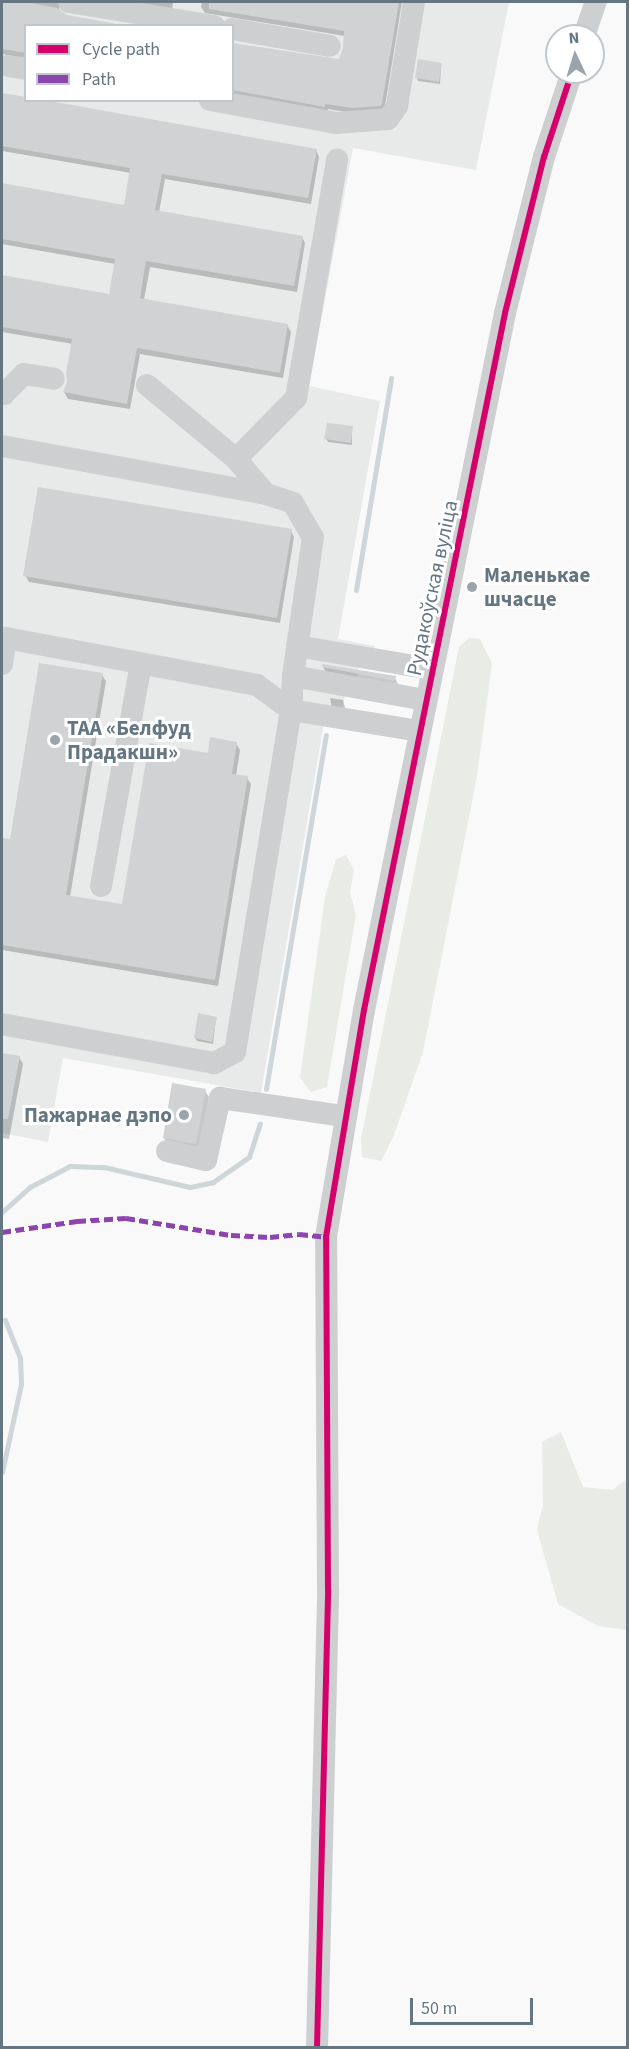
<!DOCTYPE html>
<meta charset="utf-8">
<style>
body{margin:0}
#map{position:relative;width:629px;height:2049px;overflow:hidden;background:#f9f9f9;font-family:"Source Sans 3",sans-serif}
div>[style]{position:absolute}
.built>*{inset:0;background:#e8e9e9}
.green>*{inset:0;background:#e8ebe6}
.shadow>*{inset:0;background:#0003}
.stream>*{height:5px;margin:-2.5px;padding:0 2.5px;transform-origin:2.5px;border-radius:2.5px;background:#ced6d9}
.building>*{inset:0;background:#d0d2d3}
.minor>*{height:22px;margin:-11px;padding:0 11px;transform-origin:11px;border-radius:11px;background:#cecfd0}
.quiet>*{height:4.5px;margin-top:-2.25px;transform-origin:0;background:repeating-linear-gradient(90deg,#8e44ad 0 9px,transparent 0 13.5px)}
.cycleway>*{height:6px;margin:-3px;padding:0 3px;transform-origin:3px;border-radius:3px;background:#d6006c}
.dots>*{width:16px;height:16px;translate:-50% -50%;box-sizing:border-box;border:3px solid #fff;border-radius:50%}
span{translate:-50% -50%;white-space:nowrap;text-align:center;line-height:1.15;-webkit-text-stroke:6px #fff;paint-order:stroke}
.poi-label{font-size:21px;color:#657683;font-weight:700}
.left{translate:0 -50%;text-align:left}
.right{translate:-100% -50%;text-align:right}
.street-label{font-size:21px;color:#657683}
.frame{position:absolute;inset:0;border:3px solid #657683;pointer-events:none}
.legend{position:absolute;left:24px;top:24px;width:210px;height:78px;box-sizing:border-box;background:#fff;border:2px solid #c1c8cd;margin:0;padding:8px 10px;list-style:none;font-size:18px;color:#657683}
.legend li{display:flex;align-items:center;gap:12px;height:30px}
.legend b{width:30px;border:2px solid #c1c8cd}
.north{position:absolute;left:545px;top:24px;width:60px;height:60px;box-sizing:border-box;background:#fff;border:2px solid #c1c8cd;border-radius:50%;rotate:356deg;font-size:16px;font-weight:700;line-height:24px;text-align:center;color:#657683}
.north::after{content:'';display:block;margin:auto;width:21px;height:27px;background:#99a4ac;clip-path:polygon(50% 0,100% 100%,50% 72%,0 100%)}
.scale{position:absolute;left:410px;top:1998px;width:123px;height:27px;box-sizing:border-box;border:3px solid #657683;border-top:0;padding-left:8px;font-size:18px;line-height:21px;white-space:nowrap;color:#657683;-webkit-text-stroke:4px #fff;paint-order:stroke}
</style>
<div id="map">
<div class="built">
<div style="clip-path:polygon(evenodd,2px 2px,509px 2px,476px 170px,353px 148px,309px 386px,380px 401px,338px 639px,375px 646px,372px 667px,359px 665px,357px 678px,345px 696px,342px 708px,327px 705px,261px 1093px,63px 1058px,48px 1142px,2px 1133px,2px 2px,26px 26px,232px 26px,232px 100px,26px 100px,26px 26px)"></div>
</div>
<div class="green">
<div style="clip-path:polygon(469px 638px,480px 639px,492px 663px,477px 776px,423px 1052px,394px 1135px,381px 1161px,362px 1157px,361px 1139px,459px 647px)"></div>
<div style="clip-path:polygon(346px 855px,354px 870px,350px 892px,356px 915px,327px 1087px,311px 1092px,300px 1078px,325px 897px,336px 859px)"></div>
<div style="clip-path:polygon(561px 1432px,583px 1487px,612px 1490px,627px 1479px,627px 1630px,598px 1626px,558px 1604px,537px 1530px,543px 1505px,542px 1442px)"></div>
</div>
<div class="shadow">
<div style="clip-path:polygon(2px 2px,62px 2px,59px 6px,59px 11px,26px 26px,26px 60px,24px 58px,2px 54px)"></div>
<div style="clip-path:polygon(117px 2px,173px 2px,172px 10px)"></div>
<div style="clip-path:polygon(202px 2px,402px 2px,384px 112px,358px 114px,328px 109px,328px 113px,232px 97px,232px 44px,340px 61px,345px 48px,345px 36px,205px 13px,201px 7px)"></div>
<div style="clip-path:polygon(441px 64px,440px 84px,418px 81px,417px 78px)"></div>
<div style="clip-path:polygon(2px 95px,316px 150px,319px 157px,311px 204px,165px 179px,159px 212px,302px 237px,305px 243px,297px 292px,150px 267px,144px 300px,287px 325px,291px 332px,283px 378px,140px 354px,130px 409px,68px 399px,64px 392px,69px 382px,73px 344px,2px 332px,2px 277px,110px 295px,115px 264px,2px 244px,2px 185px,125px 207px,131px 173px,2px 151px)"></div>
<div style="clip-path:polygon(352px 428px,352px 445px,328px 442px,326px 439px)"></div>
<div style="clip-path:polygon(291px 531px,294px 537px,280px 623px,29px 582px,25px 575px)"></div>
<div style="clip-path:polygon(323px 667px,395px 678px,398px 684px,327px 674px)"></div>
<div style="clip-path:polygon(102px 675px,106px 681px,70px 897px,124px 906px,209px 755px,236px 743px,240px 750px,236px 776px,247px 778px,251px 784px,218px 986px,2px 950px,2px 839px,11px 841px)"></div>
<div style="clip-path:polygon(330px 698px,343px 700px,346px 711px,332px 708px)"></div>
<div style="clip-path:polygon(216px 1018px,213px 1044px,197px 1041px,195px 1038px)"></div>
<div style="clip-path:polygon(2px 1054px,19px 1057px,23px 1064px,9px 1139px,2px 1138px)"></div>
<div style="clip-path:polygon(205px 1091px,209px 1097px,199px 1150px,168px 1144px,164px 1138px)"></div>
</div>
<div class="stream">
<div style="left:356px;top:590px;width:215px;rotate:-80.6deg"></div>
<div style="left:266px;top:1089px;width:359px;rotate:-80.4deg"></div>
<div style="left:2px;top:1212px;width:38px;rotate:-42deg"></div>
<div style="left:30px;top:1187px;width:45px;rotate:-27.7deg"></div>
<div style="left:70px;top:1166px;width:34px;rotate:2deg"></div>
<div style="left:104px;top:1167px;width:88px;rotate:13.1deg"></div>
<div style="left:190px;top:1187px;width:24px;rotate:-12deg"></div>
<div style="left:213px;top:1182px;width:44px;rotate:-34.8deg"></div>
<div style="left:249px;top:1157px;width:35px;rotate:-72deg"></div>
<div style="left:2px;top:1472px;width:90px;rotate:-77.8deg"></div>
<div style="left:21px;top:1384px;width:26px;rotate:-92deg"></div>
<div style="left:20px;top:1358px;width:41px;rotate:-111.5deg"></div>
</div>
<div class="building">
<div style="clip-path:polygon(2px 2px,26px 2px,57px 8px,67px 15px,128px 26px,26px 26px,26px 53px,2px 49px)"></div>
<div style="clip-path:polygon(209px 2px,399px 2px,382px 103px,381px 106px,353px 108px,325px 104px,325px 107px,232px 90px,232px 43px,339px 59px,343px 48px,344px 31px,209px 9px)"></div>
<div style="clip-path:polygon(418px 59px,442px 63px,439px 82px,415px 78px)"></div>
<div style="clip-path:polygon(2px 93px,26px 97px,26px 100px,44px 100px,317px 149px,308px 198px,162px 174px,155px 210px,303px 236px,294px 286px,146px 261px,140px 298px,288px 324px,280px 373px,137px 348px,127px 404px,63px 392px,67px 382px,66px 373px,72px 339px,2px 327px,2px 275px,109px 294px,115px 259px,2px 239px,2px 183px,124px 205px,130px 168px,2px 146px)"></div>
<div style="clip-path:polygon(327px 423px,353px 426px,351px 443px,324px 439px)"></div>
<div style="clip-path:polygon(38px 487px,292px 529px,277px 618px,23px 576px)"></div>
<div style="clip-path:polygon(39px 663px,103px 673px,66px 895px,122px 904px,149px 743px,208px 753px,210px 737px,237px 742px,232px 774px,248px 776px,215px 980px,2px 945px,2px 838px,10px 839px)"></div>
<div style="clip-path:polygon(322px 664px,396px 676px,395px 681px,322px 667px)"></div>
<div style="clip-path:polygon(198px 1013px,217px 1017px,212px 1042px,194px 1038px)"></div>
<div style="clip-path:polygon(2px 1053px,20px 1056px,8px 1119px,2px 1119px)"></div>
<div style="clip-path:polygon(172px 1083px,206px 1089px,196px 1144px,163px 1138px)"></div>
</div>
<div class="minor">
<div style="left:69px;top:2px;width:147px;rotate:9.4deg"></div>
<div style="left:232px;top:29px;width:99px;rotate:9.8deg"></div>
<div style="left:584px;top:36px;width:36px;rotate:-71deg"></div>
<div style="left:8px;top:66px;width:18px;rotate:9deg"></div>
<div style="left:210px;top:100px;width:128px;rotate:10.3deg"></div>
<div style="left:336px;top:123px;width:52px;rotate:-4.4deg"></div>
<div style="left:388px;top:119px;width:16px;rotate:-55deg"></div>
<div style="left:397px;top:106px;width:105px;rotate:-80.7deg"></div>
<div style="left:147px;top:385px;width:116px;rotate:39.7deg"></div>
<div style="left:236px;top:459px;width:46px;rotate:49.4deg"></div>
<div style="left:266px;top:494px;width:28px;rotate:18deg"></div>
<div style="left:293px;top:503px;width:39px;rotate:60deg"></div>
<div style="left:313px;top:537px;width:140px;rotate:98.2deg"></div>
<div style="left:293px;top:676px;width:34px;rotate:93deg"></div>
<div style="left:291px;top:710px;width:130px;rotate:9.3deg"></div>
<div style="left:2px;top:394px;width:2px"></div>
<div style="left:4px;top:394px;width:28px;rotate:-45deg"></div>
<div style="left:24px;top:374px;width:30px;rotate:9deg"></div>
<div style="left:2px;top:446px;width:268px;rotate:10.3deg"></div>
<div style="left:236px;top:459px;width:86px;rotate:-45.5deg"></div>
<div style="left:296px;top:398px;width:242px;rotate:-80.2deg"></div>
<div style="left:2px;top:641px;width:5px;rotate:-37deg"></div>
<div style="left:6px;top:638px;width:255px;rotate:10.6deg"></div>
<div style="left:257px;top:685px;width:42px;rotate:36.3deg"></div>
<div style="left:291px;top:710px;width:347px;rotate:99.3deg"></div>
<div style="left:235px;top:1052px;width:24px;rotate:152deg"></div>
<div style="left:214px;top:1063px;width:216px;rotate:-169.6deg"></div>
<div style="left:297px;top:646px;width:137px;rotate:9.7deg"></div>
<div style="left:2px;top:664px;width:26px;rotate:-81deg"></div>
<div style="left:293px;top:676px;width:134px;rotate:10.3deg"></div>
<div style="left:101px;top:886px;width:226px;rotate:-79.8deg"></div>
<div style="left:167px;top:1151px;width:40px;rotate:13deg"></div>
<div style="left:206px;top:1160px;width:64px;rotate:-77.3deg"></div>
<div style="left:220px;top:1098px;width:125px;rotate:8.3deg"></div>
<div style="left:317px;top:2048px;width:458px;rotate:-88.6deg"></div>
<div style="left:328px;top:1590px;width:353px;rotate:-90.3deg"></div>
<div style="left:326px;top:1237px;width:230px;rotate:-80.5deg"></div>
<div style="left:364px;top:1010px;width:711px;rotate:-78.56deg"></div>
<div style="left:505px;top:313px;width:161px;rotate:-76deg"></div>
<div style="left:544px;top:157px;width:89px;rotate:-71.8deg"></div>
</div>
<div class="quiet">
<div style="left:2px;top:1232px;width:76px;rotate:-8.3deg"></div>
<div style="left:77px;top:1221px;width:49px;rotate:-3.5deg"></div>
<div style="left:126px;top:1218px;width:106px;rotate:9.2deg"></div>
<div style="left:231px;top:1235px;width:39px;rotate:3deg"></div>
<div style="left:270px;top:1237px;width:29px;rotate:-6deg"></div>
<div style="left:299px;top:1234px;width:27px;rotate:6deg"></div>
</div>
<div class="cycleway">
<div style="left:317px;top:2048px;width:458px;rotate:-88.6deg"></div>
<div style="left:328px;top:1590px;width:353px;rotate:-90.3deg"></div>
<div style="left:326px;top:1237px;width:230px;rotate:-80.5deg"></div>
<div style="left:364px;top:1010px;width:711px;rotate:-78.56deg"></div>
<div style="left:505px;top:313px;width:161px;rotate:-76deg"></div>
<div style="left:544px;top:157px;width:89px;rotate:-71.8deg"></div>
</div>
<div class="dots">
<div style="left:472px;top:587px;background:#99a4ac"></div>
<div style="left:55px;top:740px;background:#99a4ac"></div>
<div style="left:184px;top:1115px;background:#99a4ac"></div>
</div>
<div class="poi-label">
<span class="left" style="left:484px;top:587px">Маленькае<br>шчасце</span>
<span class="left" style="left:67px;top:740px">ТАА «Белфуд<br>Прадакшн»</span>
<span class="right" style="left:172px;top:1115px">Пажарнае дэпо</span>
</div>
<div class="street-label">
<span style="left:432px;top:588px;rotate:-78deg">Рудакоўская вуліца</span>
</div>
<div class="frame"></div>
<ul class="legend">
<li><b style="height:8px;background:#d6006c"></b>Cycle path</li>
<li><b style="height:8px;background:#8e44ad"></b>Path</li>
</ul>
<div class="north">N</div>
<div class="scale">50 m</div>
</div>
